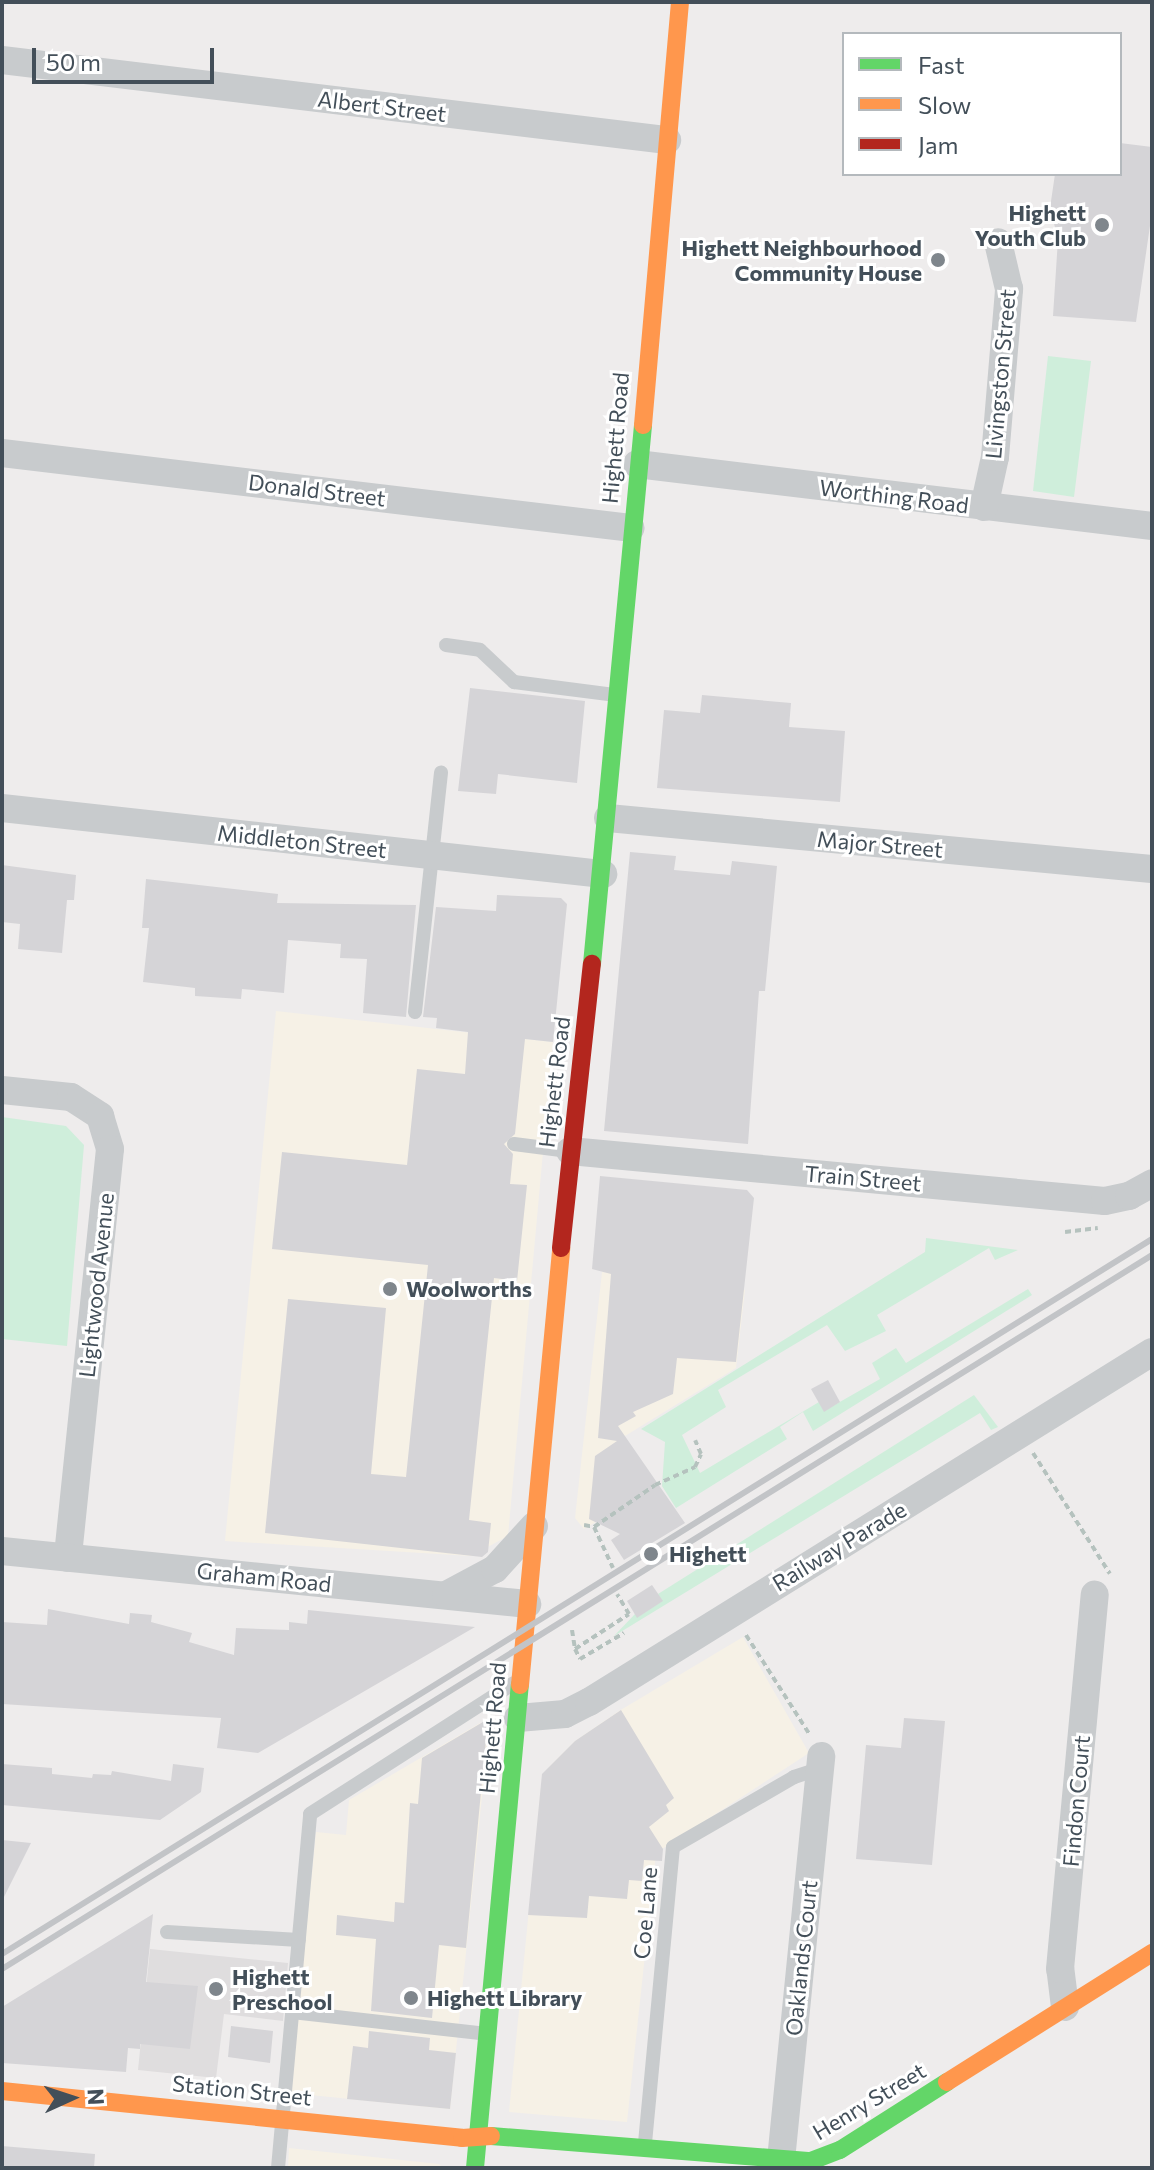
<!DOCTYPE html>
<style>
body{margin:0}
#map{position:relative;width:1154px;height:2170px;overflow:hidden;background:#eeecec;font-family:Commissioner,sans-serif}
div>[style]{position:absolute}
.commercial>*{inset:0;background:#f6f1e6}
.education>*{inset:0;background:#dfddde}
.green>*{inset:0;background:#cfeedb}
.building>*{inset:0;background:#d5d4d7}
.path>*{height:4px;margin-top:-2px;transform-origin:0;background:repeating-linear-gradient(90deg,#b5c2be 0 6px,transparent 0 10px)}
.lane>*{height:14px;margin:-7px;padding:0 7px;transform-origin:7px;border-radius:7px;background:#c8cbcd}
.street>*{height:28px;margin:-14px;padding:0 14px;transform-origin:14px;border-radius:14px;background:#c8cbcd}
.fast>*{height:18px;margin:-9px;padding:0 9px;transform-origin:9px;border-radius:9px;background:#63d668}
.slow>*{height:18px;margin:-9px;padding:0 9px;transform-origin:9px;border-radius:9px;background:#ff974d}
.jam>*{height:18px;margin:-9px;padding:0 9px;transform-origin:9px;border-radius:9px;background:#b3261e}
.rail>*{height:6px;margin:-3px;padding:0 3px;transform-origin:3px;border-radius:3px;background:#c2c4c7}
.dots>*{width:22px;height:22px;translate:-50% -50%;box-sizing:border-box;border:4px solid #fff;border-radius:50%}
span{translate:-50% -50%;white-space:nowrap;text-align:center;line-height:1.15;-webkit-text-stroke:6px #fff;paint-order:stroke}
.street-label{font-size:22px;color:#434f59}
.poi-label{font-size:22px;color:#434f59;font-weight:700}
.right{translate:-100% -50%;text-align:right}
.left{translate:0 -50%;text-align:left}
.frame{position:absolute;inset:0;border:4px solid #434f59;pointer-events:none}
.legend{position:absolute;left:842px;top:32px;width:280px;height:144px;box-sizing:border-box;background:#fff;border:2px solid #b4b9bd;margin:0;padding:10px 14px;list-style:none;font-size:24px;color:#434f59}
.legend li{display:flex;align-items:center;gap:16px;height:40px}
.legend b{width:40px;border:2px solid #b4b9bd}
.north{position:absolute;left:32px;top:2058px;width:80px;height:80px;-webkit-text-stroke:6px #fff;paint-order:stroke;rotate:87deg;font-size:22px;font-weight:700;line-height:32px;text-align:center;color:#434f59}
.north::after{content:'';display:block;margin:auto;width:28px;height:36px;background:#434f59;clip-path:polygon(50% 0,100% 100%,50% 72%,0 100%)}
.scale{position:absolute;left:32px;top:48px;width:182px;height:36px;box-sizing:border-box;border:4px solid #434f59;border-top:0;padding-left:10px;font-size:24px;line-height:28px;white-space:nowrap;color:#434f59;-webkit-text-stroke:6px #fff;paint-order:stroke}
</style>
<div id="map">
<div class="commercial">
<div style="clip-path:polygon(276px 1011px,553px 1042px,508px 1536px,471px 1556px,225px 1541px)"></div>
<div style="clip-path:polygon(602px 1272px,745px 1290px,736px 1368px,625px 1436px,596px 1522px,584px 1529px,575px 1518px)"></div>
<div style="clip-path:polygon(743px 1637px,809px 1753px,656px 1853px,627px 2122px,509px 2112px,540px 1797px,549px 1767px,575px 1741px,619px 1711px)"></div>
<div style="clip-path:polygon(480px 1723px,488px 1729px,485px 1767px,450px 2109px,290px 2093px,316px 1832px,346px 1835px,349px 1800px)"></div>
<div style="clip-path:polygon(289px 2148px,439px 2164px,443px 2168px,288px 2168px)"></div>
</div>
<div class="education">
<div style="clip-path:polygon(150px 1949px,288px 1963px,283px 2021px,224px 2014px,216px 2078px,138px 2070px)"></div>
</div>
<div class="green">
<div style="clip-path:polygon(1048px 356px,1091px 361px,1074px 497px,1033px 491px)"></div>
<div style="clip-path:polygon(2px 1117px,66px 1126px,84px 1145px,67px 1346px,2px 1339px)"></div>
<div style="clip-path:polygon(926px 1238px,1018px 1250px,995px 1260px,989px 1248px,877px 1315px,886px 1331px,845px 1351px,827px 1325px,718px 1390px,726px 1407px,682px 1435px,700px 1473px,819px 1402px,824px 1411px,880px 1379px,872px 1363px,896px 1348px,906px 1363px,1028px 1289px,1032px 1295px,813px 1431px,803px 1412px,780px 1427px,787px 1439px,676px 1508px,662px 1486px,665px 1442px,641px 1429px,925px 1252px)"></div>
<div style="clip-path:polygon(974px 1395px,998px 1427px,991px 1430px,980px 1413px,614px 1636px,635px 1614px,638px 1617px,662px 1601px,658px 1594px)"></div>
</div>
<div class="building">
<div style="clip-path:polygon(1120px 143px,1152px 147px,1152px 212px,1136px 322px,1053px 316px,1058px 239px,1050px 208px,1055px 174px,1120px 174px)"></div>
<div style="clip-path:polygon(470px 688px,585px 701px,577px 783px,498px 774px,496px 794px,458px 791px)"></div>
<div style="clip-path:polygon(702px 695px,791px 703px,789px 727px,845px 731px,840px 802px,657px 788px,664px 710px,700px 713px)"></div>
<div style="clip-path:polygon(630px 852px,676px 856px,674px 870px,730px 875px,732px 861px,777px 866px,765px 991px,759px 991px,748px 1144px,604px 1131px)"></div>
<div style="clip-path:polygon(2px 865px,76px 875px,74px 900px,67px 900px,62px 953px,18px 949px,20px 924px,2px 922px)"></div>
<div style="clip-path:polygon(146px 879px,278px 894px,277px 903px,416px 905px,406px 1017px,363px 1013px,367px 959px,340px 958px,341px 944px,288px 940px,284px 993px,242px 989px,241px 999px,195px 996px,195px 988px,143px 982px,149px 928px,142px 928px)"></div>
<div style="clip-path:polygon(497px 895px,561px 898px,567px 904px,553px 1042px,525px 1039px,515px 1134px,504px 1144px,513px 1154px,510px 1184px,527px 1185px,517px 1281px,494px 1278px,469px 1520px,491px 1523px,488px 1552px,482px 1557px,265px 1533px,288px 1299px,386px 1308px,371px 1474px,406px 1477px,428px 1265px,272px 1249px,282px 1152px,407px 1165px,417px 1069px,465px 1074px,468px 1032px,436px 1028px,437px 1018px,423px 1017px,436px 907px,496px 911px)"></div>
<div style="clip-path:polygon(600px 1176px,747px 1190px,754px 1198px,736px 1362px,677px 1358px,673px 1394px,633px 1412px,636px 1416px,618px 1426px,685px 1523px,624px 1560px,611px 1540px,620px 1534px,589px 1519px,595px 1456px,617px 1441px,598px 1438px,611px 1274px,592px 1269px)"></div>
<div style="clip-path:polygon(828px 1380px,840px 1402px,824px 1412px,811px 1389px)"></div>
<div style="clip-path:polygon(652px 1585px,663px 1601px,637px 1618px,627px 1601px)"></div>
<div style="clip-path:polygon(48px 1609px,129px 1624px,130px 1613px,152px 1615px,151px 1622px,192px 1633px,189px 1642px,234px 1655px,236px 1628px,289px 1630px,289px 1622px,307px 1624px,308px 1610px,475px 1627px,258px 1753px,217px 1748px,221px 1718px,2px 1704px,2px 1622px,47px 1625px)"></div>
<div style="clip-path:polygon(621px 1710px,674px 1798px,666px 1805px,669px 1811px,649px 1827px,663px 1849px,662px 1861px,644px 1860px,642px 1881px,629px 1880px,627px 1899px,589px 1896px,587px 1918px,528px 1915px,542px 1774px,575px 1741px)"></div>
<div style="clip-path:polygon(904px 1718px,945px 1721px,932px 1865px,856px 1859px,866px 1745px,901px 1748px)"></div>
<div style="clip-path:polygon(488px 1719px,466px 1948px,439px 1945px,432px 2018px,371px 2011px,376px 1939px,336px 1935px,337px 1915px,394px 1922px,395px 1902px,404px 1903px,410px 1803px,418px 1804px,422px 1758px)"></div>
<div style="clip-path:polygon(2px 1764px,52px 1768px,52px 1774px,92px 1778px,93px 1774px,111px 1775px,112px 1771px,171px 1781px,173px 1764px,204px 1768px,201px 1792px,160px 1820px,2px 1805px)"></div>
<div style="clip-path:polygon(2px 1840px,31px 1843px,2px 1901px)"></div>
<div style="clip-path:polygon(153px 1914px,146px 1982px,198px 1986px,190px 2049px,140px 2044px,140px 2049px,128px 2048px,126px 2072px,2px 2063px,2px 2007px)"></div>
<div style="clip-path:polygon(231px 2026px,273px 2031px,270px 2063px,228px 2057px)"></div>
<div style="clip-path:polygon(369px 2031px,430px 2038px,429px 2050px,456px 2053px,450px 2109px,347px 2099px,353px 2046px,368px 2048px)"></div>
<div style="clip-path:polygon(2px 2146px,95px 2154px,94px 2168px,2px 2168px)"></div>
</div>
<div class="path">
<div style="left:1065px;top:1232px;width:33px;rotate:-7deg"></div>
<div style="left:1033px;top:1453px;width:143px;rotate:57.5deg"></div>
<div style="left:584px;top:1525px;width:10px;rotate:11deg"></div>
<div style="left:594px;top:1527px;width:74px;rotate:-34.5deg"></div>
<div style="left:655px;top:1485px;width:44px;rotate:-24.2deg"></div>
<div style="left:695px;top:1467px;width:14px;rotate:-65deg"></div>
<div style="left:701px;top:1454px;width:15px;rotate:-113deg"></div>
<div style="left:594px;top:1527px;width:45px;rotate:65.1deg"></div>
<div style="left:572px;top:1630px;width:19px;rotate:81deg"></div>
<div style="left:575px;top:1649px;width:64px;rotate:-32.9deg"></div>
<div style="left:629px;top:1614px;width:23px;rotate:-121deg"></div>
<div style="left:746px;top:1635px;width:119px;rotate:57.4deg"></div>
<div style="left:575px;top:1649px;width:11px;rotate:63deg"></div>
<div style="left:580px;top:1659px;width:51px;rotate:-30.6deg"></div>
</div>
<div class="lane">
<div style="left:446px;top:645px;width:34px;rotate:8deg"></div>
<div style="left:480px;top:650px;width:47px;rotate:43.3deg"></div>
<div style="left:514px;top:682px;width:103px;rotate:7.3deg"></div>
<div style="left:415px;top:1012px;width:241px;rotate:-83.8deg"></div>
<div style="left:514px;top:1144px;width:55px;rotate:7.3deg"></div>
<div style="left:167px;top:1932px;width:132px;rotate:3.5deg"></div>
<div style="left:292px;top:2012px;width:196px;rotate:6.4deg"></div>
<div style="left:645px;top:2143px;width:297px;rotate:-84.6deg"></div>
<div style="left:673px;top:1847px;width:140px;rotate:-30deg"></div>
<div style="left:794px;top:1777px;width:26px;rotate:-18deg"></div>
<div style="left:278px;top:2168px;width:355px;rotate:-84.8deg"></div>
<div style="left:310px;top:1814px;width:242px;rotate:-32.7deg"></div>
</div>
<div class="street">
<div style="left:2px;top:60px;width:670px;rotate:6.86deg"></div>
<div style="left:2px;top:453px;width:633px;rotate:6.8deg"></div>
<div style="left:637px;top:464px;width:519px;rotate:6.86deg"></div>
<div style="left:984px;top:507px;width:51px;rotate:-77.6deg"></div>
<div style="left:995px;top:457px;width:169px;rotate:-85.2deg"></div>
<div style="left:1009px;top:289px;width:48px;rotate:-103.2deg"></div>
<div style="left:2px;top:808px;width:605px;rotate:6.27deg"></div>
<div style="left:608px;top:818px;width:546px;rotate:5.36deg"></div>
<div style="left:2px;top:1090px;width:69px;rotate:5.8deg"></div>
<div style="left:71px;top:1097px;width:35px;rotate:33deg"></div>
<div style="left:100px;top:1116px;width:34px;rotate:73deg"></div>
<div style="left:110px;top:1149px;width:411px;rotate:95.9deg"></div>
<div style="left:570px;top:1151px;width:537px;rotate:5.34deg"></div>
<div style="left:1105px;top:1201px;width:25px;rotate:-12deg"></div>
<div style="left:1129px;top:1196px;width:26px;rotate:-29deg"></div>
<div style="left:2px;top:1551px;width:528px;rotate:5.76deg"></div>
<div style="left:446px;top:1595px;width:55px;rotate:-28deg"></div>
<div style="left:495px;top:1569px;width:58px;rotate:-47.8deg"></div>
<div style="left:518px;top:1718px;width:47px;rotate:-4.9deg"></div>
<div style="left:565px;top:1714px;width:27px;rotate:-27deg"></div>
<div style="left:589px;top:1702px;width:663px;rotate:-31.87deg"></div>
<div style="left:1065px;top:2007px;width:38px;rotate:-97deg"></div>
<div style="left:1060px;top:1969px;width:376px;rotate:-84.7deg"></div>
<div style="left:781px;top:2160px;width:406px;rotate:-84.3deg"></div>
</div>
<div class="fast">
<div style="left:592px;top:964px;width:541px;rotate:-84.59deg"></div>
<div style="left:491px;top:2136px;width:321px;rotate:4.5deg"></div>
<div style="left:811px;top:2161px;width:31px;rotate:-21deg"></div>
<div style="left:840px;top:2150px;width:127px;rotate:-32.4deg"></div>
<div style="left:475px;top:2168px;width:485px;rotate:-84.7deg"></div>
</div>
<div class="slow">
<div style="left:643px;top:425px;width:425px;rotate:-85deg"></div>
<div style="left:520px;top:1685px;width:439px;rotate:-84.6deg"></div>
<div style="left:947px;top:2082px;width:242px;rotate:-32.2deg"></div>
<div style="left:2px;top:2091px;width:462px;rotate:5.8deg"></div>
<div style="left:462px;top:2138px;width:29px;rotate:-4deg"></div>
</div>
<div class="jam">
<div style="left:561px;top:1248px;width:286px;rotate:-83.8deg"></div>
</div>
<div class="rail">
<div style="left:2px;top:1954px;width:1354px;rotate:-31.87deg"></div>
<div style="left:2px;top:1969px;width:1354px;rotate:-31.83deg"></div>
</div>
<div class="dots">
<div style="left:1102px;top:225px;background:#7f868c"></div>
<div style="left:938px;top:260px;background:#7f868c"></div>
<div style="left:390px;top:1289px;background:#7f868c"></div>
<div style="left:651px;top:1554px;background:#7f868c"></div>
<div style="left:216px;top:1989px;background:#7f868c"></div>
<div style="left:411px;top:1998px;background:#7f868c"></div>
</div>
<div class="street-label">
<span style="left:382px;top:106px;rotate:7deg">Albert Street</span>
<span style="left:1000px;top:374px;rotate:-85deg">Livingston Street</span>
<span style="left:615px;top:438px;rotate:-85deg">Highett Road</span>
<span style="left:317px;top:490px;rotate:7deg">Donald Street</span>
<span style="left:894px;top:496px;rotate:7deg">Worthing Road</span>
<span style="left:302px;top:841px;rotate:6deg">Middleton Street</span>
<span style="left:880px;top:844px;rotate:5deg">Major Street</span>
<span style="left:554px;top:1082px;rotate:-83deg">Highett Road</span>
<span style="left:863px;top:1178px;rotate:5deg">Train Street</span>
<span style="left:96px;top:1285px;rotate:-84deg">Lightwood Avenue</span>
<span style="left:839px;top:1546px;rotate:-31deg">Railway Parade</span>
<span style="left:264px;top:1577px;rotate:6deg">Graham Road</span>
<span style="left:492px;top:1728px;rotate:-85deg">Highett Road</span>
<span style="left:1076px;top:1801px;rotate:-85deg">Findon Court</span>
<span style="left:645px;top:1913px;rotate:-85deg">Coe Lane</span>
<span style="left:801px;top:1958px;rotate:-84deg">Oaklands Court</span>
<span style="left:242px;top:2090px;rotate:6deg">Station Street</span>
<span style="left:869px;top:2101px;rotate:-31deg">Henry Street</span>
</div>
<div class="poi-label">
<span class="right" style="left:1086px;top:225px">Highett<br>Youth Club</span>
<span class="right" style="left:922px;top:260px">Highett Neighbourhood<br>Community House</span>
<span class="left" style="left:406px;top:1289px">Woolworths</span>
<span class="left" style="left:669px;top:1554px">Highett</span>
<span class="left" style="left:232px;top:1989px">Highett<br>Preschool</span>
<span class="left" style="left:427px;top:1998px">Highett Library</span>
</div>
<div class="frame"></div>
<ul class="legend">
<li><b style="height:10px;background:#63d668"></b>Fast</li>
<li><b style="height:10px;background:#ff974d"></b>Slow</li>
<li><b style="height:10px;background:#b3261e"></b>Jam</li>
</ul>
<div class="north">N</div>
<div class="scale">50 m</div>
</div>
